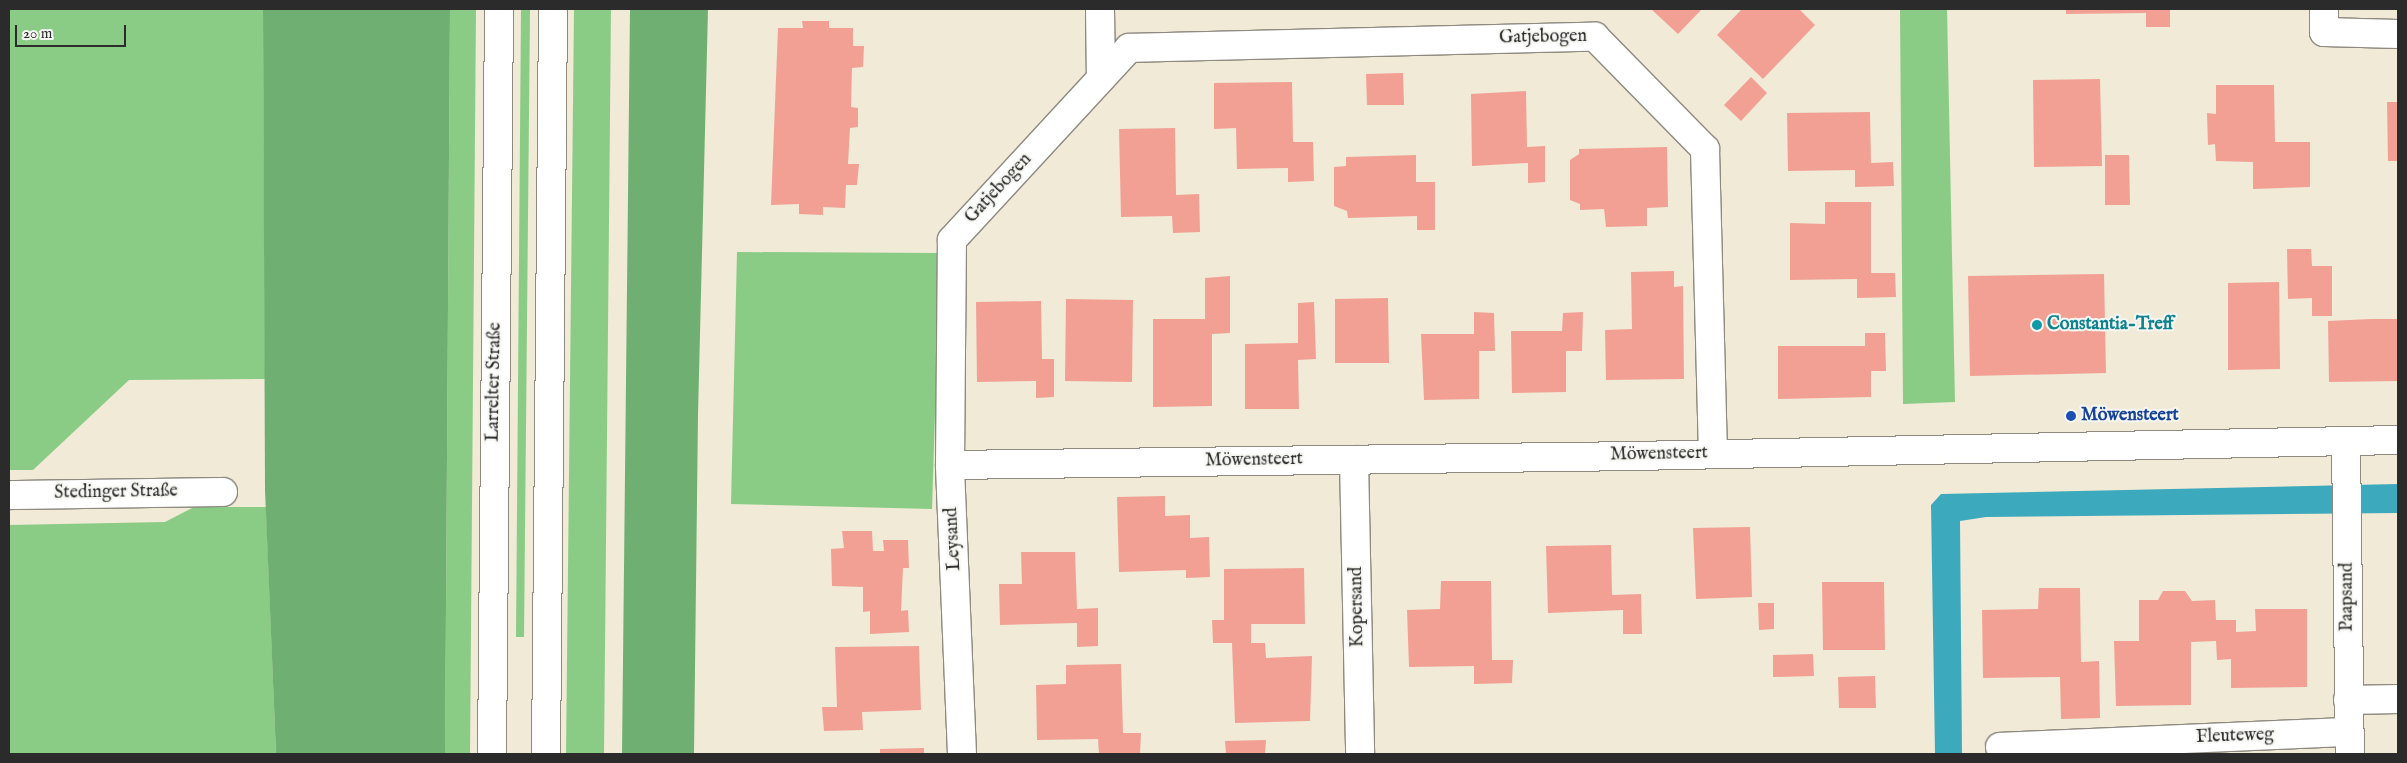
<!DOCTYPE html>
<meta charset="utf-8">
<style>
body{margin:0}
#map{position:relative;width:2407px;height:763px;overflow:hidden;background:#f0ead6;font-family:"IM FELL English",serif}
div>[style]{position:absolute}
.green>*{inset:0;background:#8acc85}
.forest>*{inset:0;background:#6fb072}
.water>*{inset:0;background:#3da9bc}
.building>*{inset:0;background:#f2a094}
.roads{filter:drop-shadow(1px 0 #8e8a80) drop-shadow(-1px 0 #8e8a80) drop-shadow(0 1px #8e8a80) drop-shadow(0 -1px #8e8a80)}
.minor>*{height:28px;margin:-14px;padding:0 14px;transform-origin:14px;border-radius:14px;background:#fff}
.dots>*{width:14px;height:14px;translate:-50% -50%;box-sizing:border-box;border:2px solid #f6f6f2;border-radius:50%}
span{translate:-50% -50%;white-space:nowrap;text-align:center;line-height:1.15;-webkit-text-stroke:4px #f6f6f2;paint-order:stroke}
.street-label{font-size:18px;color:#2b2b2b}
.culture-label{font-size:18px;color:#0d838f;font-weight:700}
.left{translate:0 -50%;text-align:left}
.transit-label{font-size:18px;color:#164399;font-weight:700}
.frame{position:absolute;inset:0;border:10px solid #2b2b2b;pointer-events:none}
.scale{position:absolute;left:15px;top:25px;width:111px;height:22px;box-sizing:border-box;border:2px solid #2b2b2b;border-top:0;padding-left:6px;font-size:15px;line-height:18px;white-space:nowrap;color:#2b2b2b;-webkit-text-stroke:4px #f6f6f2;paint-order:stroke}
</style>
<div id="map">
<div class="green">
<div style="clip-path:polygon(9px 9px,263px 9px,265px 379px,129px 380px,33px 470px,9px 470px)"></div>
<div style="clip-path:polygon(450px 9px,476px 9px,470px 754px,445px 754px)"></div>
<div style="clip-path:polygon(521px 9px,530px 9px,524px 637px,516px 637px)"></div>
<div style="clip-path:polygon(574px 9px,611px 9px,604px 754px,566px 754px)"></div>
<div style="clip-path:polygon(1900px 9px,1947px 9px,1955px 402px,1903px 404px)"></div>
<div style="clip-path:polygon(737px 252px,940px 253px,932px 509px,731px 504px)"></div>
<div style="clip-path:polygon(194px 507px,266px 507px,276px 754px,9px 754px,9px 525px,165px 522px)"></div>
</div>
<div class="forest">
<div style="clip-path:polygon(263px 9px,450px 9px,445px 754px,276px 754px,265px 490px)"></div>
<div style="clip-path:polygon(630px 9px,708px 9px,698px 415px,694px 754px,622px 754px)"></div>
</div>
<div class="water">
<div style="clip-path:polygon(2398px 484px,2398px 513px,1986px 517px,1960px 521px,1962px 754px,1935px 754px,1931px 505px,1941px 494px)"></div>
</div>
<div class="building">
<div style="clip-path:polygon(1651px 9px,1702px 9px,1678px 34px)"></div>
<div style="clip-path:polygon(1742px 9px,1799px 9px,1815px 25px,1763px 79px,1717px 35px)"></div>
<div style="clip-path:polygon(2066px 9px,2170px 9px,2170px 27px,2146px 27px,2146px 13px,2066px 14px)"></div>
<div style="clip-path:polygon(802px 21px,829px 21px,829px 28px,853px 28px,853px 46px,864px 46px,863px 67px,852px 68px,851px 107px,858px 108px,858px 127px,850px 128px,848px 164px,859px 164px,857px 185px,846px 185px,845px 208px,823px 207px,823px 215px,799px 214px,799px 204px,771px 205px,778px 28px,803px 28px)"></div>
<div style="clip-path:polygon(1403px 73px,1404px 105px,1367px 105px,1366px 74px)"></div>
<div style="clip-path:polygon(1751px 77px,1767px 93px,1741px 121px,1724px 105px)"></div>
<div style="clip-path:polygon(2100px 79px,2102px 166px,2034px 167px,2033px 80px)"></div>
<div style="clip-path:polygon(1292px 82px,1293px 142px,1313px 142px,1314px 181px,1288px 182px,1288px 168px,1237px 169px,1236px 128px,1214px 129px,1214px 83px)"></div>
<div style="clip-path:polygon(2216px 85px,2274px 85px,2275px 142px,2310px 142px,2310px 187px,2253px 189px,2253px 162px,2216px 161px,2215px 144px,2208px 145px,2207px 113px,2216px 114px)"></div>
<div style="clip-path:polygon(1526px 91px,1527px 147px,1545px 146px,1545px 182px,1528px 183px,1528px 163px,1472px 166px,1471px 94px)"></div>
<div style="clip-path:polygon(2387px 102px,2398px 102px,2398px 161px,2388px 161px)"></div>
<div style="clip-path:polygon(1870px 112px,1871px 163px,1893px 162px,1894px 186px,1855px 187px,1855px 170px,1788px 171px,1787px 113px)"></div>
<div style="clip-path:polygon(1175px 128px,1176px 195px,1199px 194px,1200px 232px,1173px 233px,1172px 216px,1121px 217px,1119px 129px)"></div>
<div style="clip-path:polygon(1667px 147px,1668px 207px,1647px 208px,1647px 226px,1606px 227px,1604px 209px,1580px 210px,1580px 204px,1570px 200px,1570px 160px,1579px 154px,1579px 149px)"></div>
<div style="clip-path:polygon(1416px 155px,1416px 182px,1435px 182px,1435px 230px,1417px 230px,1417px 216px,1348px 218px,1347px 211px,1334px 206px,1334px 167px,1346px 166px,1346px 157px)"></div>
<div style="clip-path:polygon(2105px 155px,2129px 155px,2130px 205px,2105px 205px)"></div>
<div style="clip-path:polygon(1825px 202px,1871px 202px,1871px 273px,1895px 273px,1896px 297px,1857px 298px,1857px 279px,1790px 280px,1790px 223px,1825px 224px)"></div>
<div style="clip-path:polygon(2287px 249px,2311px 249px,2312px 266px,2332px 266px,2332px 316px,2312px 316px,2312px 298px,2288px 299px)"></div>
<div style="clip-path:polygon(1674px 271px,1674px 287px,1683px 286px,1684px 379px,1606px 380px,1605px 330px,1632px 329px,1631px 272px)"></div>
<div style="clip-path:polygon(2104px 274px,2106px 373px,1970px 376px,1968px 276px)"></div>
<div style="clip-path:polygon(1230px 276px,1230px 333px,1212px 334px,1212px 406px,1153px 407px,1153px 319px,1205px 319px,1205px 278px)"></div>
<div style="clip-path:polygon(2279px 282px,2280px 369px,2228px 370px,2228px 283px)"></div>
<div style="clip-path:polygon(1388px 298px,1389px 363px,1335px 363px,1335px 299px)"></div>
<div style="clip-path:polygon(1066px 299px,1133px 300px,1132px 382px,1065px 381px)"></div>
<div style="clip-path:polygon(1041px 301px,1042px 359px,1054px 359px,1054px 397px,1036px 398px,1036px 381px,977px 382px,976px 302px)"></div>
<div style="clip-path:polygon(1314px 302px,1316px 359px,1298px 360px,1299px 409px,1245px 409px,1245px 344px,1298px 343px,1298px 303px)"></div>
<div style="clip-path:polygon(1474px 312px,1494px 313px,1495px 351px,1479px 351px,1479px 399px,1424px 400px,1421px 334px,1474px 334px)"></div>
<div style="clip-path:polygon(1583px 312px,1582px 351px,1566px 351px,1566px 392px,1512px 393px,1511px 331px,1562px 331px,1563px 313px)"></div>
<div style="clip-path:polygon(2371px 319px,2398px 319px,2398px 381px,2329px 382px,2328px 321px)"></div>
<div style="clip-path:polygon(1865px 333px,1885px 333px,1886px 371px,1871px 371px,1871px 397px,1778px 399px,1778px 346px,1865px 346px)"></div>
<div style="clip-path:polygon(1165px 496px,1165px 516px,1190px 515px,1190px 538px,1209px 537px,1210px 577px,1186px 578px,1186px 570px,1119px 572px,1117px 497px)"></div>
<div style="clip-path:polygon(1750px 527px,1752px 597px,1696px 599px,1693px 528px)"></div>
<div style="clip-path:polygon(842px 531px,872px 531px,873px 551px,884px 551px,883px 540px,908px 540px,909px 568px,903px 568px,901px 611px,908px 610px,909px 632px,870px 634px,870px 611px,863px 612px,863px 587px,832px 586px,831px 549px,844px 548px)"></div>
<div style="clip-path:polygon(1611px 545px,1612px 595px,1641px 594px,1642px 634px,1623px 634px,1623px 610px,1548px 613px,1546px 546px)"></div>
<div style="clip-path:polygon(1021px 552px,1075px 552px,1077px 609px,1098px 608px,1098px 646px,1077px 647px,1077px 623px,1000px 625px,999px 584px,1022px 584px)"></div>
<div style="clip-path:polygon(1304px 568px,1305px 624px,1251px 624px,1251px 643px,1265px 643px,1266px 658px,1312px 656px,1310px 721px,1235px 723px,1232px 643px,1213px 643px,1212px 620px,1224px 620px,1224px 569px)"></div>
<div style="clip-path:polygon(1441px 581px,1491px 581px,1492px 660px,1513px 660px,1512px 683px,1474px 684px,1474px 666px,1409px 667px,1407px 610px,1440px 609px)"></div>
<div style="clip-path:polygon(1822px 582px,1884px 582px,1885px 650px,1823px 650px)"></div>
<div style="clip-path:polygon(2039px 588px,2080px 588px,2081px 662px,2099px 661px,2100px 718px,2061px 719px,2060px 677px,1983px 678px,1982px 610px,2038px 609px)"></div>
<div style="clip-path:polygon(2163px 591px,2185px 591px,2192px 601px,2215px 600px,2216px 620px,2236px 620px,2236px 632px,2256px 631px,2255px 609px,2307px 609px,2307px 687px,2231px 688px,2231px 659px,2217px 660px,2216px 641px,2191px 642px,2191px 705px,2116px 706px,2114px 641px,2139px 641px,2139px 600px,2158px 600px)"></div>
<div style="clip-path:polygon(1758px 603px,1774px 603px,1774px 629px,1759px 630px)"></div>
<div style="clip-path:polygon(919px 646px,921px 710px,862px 712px,863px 730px,824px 731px,822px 707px,837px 707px,835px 647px)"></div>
<div style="clip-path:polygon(1813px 654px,1814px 676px,1773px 677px,1773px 655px)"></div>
<div style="clip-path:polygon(1121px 664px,1123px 733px,1141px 733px,1140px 754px,1099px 754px,1098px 739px,1037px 740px,1036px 685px,1066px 684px,1066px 665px)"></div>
<div style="clip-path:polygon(1875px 676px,1876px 708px,1839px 708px,1838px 677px)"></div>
<div style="clip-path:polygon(1266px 740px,1265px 754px,1226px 754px,1225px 741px)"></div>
<div style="clip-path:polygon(924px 748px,924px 754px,880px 754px,880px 749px)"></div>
</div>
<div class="roads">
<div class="minor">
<div style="left:1100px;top:9px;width:69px;rotate:89.2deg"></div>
<div style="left:2324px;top:9px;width:23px;rotate:90deg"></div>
<div style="left:2324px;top:32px;width:74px;rotate:1.5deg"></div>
<div style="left:2346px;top:441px;width:313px;rotate:89.3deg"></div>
<div style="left:1354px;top:460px;width:294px;rotate:88.8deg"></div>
<div style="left:950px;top:465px;width:684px;rotate:-0.75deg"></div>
<div style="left:1634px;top:456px;width:764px;rotate:-1.2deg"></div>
<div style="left:9px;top:495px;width:214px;rotate:-0.8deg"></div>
<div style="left:2348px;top:700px;width:50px;rotate:-1.1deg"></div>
<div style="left:2000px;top:747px;width:349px;rotate:-2.5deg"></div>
<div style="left:492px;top:754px;width:745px;rotate:-89.46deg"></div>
<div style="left:546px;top:754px;width:745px;rotate:-89.46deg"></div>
<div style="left:962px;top:754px;width:289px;rotate:-92.4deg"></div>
<div style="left:950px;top:465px;width:225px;rotate:-89.5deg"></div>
<div style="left:952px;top:240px;width:261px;rotate:-47.3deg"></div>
<div style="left:1129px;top:48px;width:466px;rotate:-1.4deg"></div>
<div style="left:1595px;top:37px;width:157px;rotate:45.5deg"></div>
<div style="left:1705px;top:149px;width:305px;rotate:88.5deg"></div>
</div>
</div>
<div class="dots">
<div style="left:2037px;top:325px;background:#0f9aa8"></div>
<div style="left:2071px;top:416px;background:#1a4fb4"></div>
</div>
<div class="street-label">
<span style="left:1543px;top:38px;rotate:-1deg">Gatjebogen</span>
<span style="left:999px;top:189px;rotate:-47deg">Gatjebogen</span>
<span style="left:495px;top:382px;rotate:-89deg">Larrelter Straße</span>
<span style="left:1659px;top:455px;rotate:-1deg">Möwensteert</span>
<span style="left:1254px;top:461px;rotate:-1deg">Möwensteert</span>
<span style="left:116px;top:493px;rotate:-1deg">Stedinger Straße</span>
<span style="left:954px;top:539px;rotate:-93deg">Leysand</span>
<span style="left:2348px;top:597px;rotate:-90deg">Paapsand</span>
<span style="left:1358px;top:607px;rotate:-91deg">Kopersand</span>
<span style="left:2235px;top:737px;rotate:-2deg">Fleuteweg</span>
</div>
<div class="culture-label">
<span class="left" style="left:2047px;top:325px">Constantia-Treff</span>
</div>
<div class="transit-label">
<span class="left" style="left:2081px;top:416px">Möwensteert</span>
</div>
<div class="frame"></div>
<div class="scale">20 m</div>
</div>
